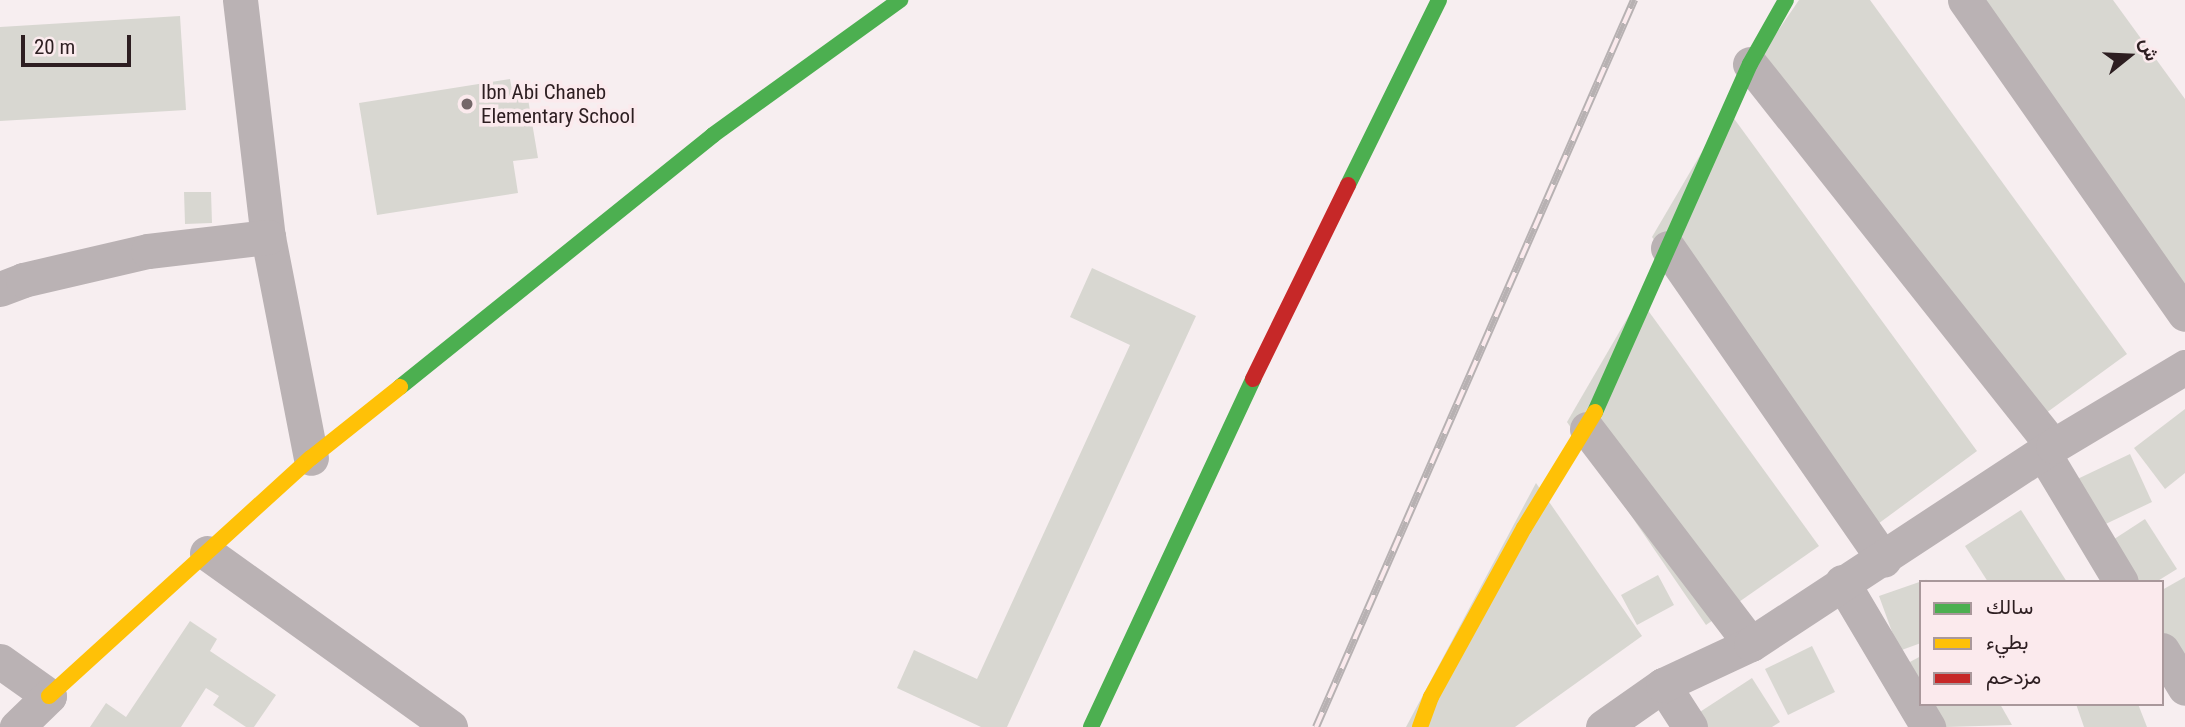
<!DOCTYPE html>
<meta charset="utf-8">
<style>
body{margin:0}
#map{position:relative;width:2185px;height:727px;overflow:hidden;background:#f7eef0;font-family:"Roboto Condensed",Vazirmatn,sans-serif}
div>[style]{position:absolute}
.building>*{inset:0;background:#d8d7d1}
.street>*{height:35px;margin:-17.5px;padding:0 17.5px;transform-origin:17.5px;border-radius:17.5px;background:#bab2b4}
.fast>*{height:16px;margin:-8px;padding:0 8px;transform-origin:8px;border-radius:8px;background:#4caf50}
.slow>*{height:16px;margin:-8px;padding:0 8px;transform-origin:8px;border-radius:8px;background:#ffc107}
.jam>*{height:16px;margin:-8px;padding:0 8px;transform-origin:8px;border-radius:8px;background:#c62828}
.rail>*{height:8px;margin-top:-4px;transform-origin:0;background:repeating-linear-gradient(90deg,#fbeaed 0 16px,#b7b1b2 0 32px);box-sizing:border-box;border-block:2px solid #b7b1b2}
.dots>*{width:19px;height:19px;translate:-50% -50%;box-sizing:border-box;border:4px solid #fbeaed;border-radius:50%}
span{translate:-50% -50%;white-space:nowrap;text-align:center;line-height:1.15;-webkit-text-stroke:7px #fbeaed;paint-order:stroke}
.poi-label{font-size:21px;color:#2d1e21}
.left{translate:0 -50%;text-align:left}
.legend{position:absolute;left:1919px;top:580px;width:245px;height:126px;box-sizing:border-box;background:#fbeaed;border:2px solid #a9989b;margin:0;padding:9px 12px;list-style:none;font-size:21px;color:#2d1e21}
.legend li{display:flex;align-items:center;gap:14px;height:35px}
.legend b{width:35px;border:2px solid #a9989b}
.north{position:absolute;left:2094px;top:21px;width:70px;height:70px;-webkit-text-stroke:5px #fbeaed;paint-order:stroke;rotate:72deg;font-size:19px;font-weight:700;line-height:28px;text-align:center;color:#2d1e21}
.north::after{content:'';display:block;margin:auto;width:24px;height:32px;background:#2d1e21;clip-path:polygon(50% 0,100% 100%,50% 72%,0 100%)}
.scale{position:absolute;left:21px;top:35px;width:110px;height:32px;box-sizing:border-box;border:4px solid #2d1e21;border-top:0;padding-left:9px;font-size:21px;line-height:24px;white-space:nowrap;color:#2d1e21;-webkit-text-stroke:5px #fbeaed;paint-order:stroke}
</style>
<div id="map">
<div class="building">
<div style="clip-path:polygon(1799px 0,1870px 0,2127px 354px,2020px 432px,1756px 63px)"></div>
<div style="clip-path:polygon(1949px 0,2113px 0,2185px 99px,2185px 317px)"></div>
<div style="clip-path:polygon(180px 16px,186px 110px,0 121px,0 27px)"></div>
<div style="clip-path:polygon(510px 79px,513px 96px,527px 93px,538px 158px,513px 161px,518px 193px,377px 215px,359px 103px)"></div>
<div style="clip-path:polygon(1727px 109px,1977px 451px,1867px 532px,1652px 237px)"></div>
<div style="clip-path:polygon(184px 192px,211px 192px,212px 223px,185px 224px)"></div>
<div style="clip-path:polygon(1092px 268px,1196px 316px,1007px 727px,981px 727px,897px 688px,914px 650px,977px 679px,1130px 345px,1070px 317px)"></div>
<div style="clip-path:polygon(1639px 298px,1819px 546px,1706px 625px,1567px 422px)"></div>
<div style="clip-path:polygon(2185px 409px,2185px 473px,2165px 489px,2134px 448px)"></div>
<div style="clip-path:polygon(2130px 454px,2152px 502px,2091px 531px,2069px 483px)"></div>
<div style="clip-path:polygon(1536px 483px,1642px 636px,1515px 727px,1406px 727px)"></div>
<div style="clip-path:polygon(2021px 510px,2067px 582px,1988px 582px,1965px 546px)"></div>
<div style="clip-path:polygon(2145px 519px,2177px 569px,2156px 582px,2124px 582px,2102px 547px)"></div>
<div style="clip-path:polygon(1658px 575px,1674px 605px,1637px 625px,1621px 595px)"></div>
<div style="clip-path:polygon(2185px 577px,2185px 688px,2162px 647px,2162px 590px)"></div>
<div style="clip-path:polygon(1928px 579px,1921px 582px,1921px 643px,1899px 651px,1879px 596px)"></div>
<div style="clip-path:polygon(190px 621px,217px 639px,210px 651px,276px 695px,254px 727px,246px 727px,213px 705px,219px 696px,206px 688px,181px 727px,90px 727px,106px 703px,126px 717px)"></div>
<div style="clip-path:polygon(1812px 646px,1835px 692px,1788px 715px,1765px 669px)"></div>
<div style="clip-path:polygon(1921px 656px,1921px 684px,1908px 663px)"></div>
<div style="clip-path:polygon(1752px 678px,1780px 722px,1772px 727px,1690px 727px,1686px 721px)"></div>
<div style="clip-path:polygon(1933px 704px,2000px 704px,2012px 725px,1946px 727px)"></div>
<div style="clip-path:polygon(2076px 704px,2138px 704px,2147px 727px,2084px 727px)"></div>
</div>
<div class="street">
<div style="left:240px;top:0;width:239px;rotate:83.3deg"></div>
<div style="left:268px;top:237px;width:225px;rotate:79deg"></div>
<div style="left:1965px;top:0;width:383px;rotate:55deg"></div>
<div style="left:1750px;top:64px;width:488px;rotate:51.6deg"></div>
<div style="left:1668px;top:248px;width:379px;rotate:55.3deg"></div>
<div style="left:0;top:289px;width:25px;rotate:-21deg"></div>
<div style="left:23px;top:280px;width:128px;rotate:-13.1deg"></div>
<div style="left:148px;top:251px;width:121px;rotate:-6.7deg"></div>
<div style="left:1587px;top:429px;width:270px;rotate:52.7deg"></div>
<div style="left:2044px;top:454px;width:149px;rotate:59deg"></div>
<div style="left:207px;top:553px;width:299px;rotate:35.6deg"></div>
<div style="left:1842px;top:582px;width:169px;rotate:59.3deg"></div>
<div style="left:2162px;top:650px;width:44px;rotate:58.8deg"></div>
<div style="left:0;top:661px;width:60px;rotate:35.5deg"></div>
<div style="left:49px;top:696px;width:45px;rotate:135.9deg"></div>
<div style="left:1663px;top:685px;width:50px;rotate:57.3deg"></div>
<div style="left:1603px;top:727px;width:73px;rotate:-35deg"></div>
<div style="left:1663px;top:685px;width:97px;rotate:-25deg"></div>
<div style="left:1751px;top:644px;width:361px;rotate:-33.3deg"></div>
<div style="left:2053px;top:446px;width:154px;rotate:-30.9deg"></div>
</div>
<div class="fast">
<div style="left:1348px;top:185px;width:206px;rotate:-63.8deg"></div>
<div style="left:400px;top:387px;width:402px;rotate:-38.8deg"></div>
<div style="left:713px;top:135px;width:231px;rotate:-35.8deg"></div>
<div style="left:1595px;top:412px;width:381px;rotate:-66deg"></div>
<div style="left:1750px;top:64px;width:73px;rotate:-60.6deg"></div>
<div style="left:1091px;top:727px;width:384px;rotate:-65deg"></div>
</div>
<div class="slow">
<div style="left:49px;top:696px;width:354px;rotate:-42.3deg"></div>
<div style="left:311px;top:458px;width:114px;rotate:-38.6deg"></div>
<div style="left:1420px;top:727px;width:32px;rotate:-70deg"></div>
<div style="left:1431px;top:697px;width:193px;rotate:-61.2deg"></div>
<div style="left:1524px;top:528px;width:136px;rotate:-58.5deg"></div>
</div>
<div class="jam">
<div style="left:1253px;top:379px;width:216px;rotate:-63.9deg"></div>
</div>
<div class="rail">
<div style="left:1316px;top:727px;width:794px;rotate:-66.37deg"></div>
</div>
<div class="dots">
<div style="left:467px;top:104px;background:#746769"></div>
</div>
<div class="poi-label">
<span class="left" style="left:481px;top:104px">Ibn Abi Chaneb<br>Elementary School</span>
</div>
<ul class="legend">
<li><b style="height:9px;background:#4caf50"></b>سالك</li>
<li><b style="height:9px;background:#ffc107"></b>بطيء</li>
<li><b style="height:9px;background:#c62828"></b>مزدحم</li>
</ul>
<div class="north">ش</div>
<div class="scale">20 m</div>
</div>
